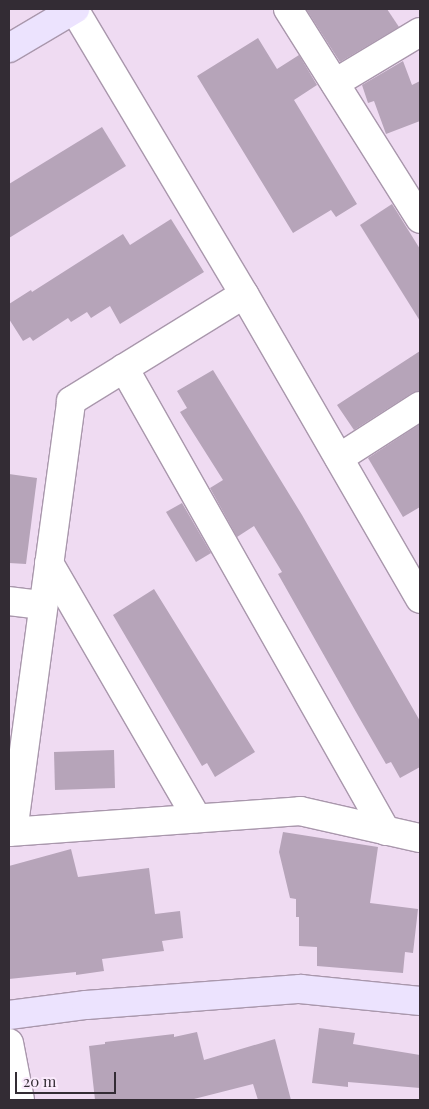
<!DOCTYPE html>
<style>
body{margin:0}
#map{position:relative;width:429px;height:1109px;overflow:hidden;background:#efdbf2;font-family:"Playfair Display",serif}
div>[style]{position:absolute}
.building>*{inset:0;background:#b6a4b9}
.roads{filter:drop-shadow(1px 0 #a997ac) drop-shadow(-1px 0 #a997ac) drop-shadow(0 1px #a997ac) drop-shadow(0 -1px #a997ac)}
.street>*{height:28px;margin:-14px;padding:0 14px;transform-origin:14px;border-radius:14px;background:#fff}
.secondary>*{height:28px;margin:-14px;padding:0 14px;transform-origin:14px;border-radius:14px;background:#ece3fe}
span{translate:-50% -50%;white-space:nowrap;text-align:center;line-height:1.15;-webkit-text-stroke:4px #faeafc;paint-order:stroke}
.frame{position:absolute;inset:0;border:10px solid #332c34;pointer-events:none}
.scale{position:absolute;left:15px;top:1072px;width:101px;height:22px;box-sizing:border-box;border:2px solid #332c34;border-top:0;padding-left:6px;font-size:15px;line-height:18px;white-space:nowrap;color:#332c34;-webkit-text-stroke:4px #faeafc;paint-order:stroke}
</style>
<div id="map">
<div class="building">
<div style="clip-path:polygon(306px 9px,387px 9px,399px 27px,340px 62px)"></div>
<div style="clip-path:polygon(258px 38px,277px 69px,299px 55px,317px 85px,294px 100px,357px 204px,336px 217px,331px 210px,293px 233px,197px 76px)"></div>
<div style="clip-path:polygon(403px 61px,412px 85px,420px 81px,420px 121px,386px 134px,374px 101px,368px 103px,362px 85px)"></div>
<div style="clip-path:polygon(102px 127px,126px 166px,9px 238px,9px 184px)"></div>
<div style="clip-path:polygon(392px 204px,420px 249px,420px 321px,360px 225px)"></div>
<div style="clip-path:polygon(171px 219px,204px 272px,120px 324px,110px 306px,91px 318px,87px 312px,71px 322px,68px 318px,33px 341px,30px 337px,23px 341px,9px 319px,9px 304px,31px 290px,32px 292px,123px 234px,130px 245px)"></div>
<div style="clip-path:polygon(420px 351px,420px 391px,412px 393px,354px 430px,337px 405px)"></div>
<div style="clip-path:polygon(213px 370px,302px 515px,420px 721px,420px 767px,400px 778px,391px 762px,386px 764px,356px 712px,278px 574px,282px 572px,254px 526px,237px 537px,210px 488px,223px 480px,180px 412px,187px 408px,177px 391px)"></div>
<div style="clip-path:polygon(420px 424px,420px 507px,403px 517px,368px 458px)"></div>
<div style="clip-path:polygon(9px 474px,37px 478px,26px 564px,9px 563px)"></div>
<div style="clip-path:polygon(182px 503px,211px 553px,196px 562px,166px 512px)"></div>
<div style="clip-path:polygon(154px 589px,255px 752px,215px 777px,207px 763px,202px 766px,113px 615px)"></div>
<div style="clip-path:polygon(114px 750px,115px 788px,55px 790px,54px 752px)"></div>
<div style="clip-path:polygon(283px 832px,378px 847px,370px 903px,418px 909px,413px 953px,405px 952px,403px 973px,317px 966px,317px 947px,299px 946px,299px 917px,296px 917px,296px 899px,290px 898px,279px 852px)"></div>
<div style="clip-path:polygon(71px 849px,78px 877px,149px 868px,155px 914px,180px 911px,183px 938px,162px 941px,164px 951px,102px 959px,104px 971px,76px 975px,76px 972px,9px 979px,9px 866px)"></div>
<div style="clip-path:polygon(319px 1028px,355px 1033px,353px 1044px,420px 1055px,420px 1088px,348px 1082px,348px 1087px,312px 1083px)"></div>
<div style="clip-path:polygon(197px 1032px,204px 1060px,275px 1039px,291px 1100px,258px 1100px,253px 1084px,190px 1100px,95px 1100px,89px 1046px,105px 1044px,105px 1042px,174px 1034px,174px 1037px)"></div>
</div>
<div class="roads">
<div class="street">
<div style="left:74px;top:9px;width:332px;rotate:59.2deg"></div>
<div style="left:244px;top:294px;width:352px;rotate:60deg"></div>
<div style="left:288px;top:9px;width:248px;rotate:57.8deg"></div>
<div style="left:335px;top:83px;width:99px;rotate:-31deg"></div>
<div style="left:124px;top:368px;width:532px;rotate:60.5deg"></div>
<div style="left:339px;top:458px;width:96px;rotate:-32.7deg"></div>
<div style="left:49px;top:563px;width:295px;rotate:59.9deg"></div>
<div style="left:9px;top:601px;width:34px;rotate:7deg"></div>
<div style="left:9px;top:832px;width:16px;rotate:-68deg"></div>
<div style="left:15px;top:817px;width:420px;rotate:-82.3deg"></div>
<div style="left:71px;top:401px;width:203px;rotate:-31.7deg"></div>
<div style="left:9px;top:832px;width:292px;rotate:-4.1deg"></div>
<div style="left:300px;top:811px;width:123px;rotate:12.7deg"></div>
<div style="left:9px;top:1043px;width:58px;rotate:79.1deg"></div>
</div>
<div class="secondary">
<div style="left:9px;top:48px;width:77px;rotate:-30.6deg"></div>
<div style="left:9px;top:1015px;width:78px;rotate:-7.4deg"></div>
<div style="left:86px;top:1005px;width:215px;rotate:-4.3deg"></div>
<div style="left:300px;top:989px;width:121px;rotate:5.7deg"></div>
</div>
</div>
<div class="frame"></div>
<div class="scale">20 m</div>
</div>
